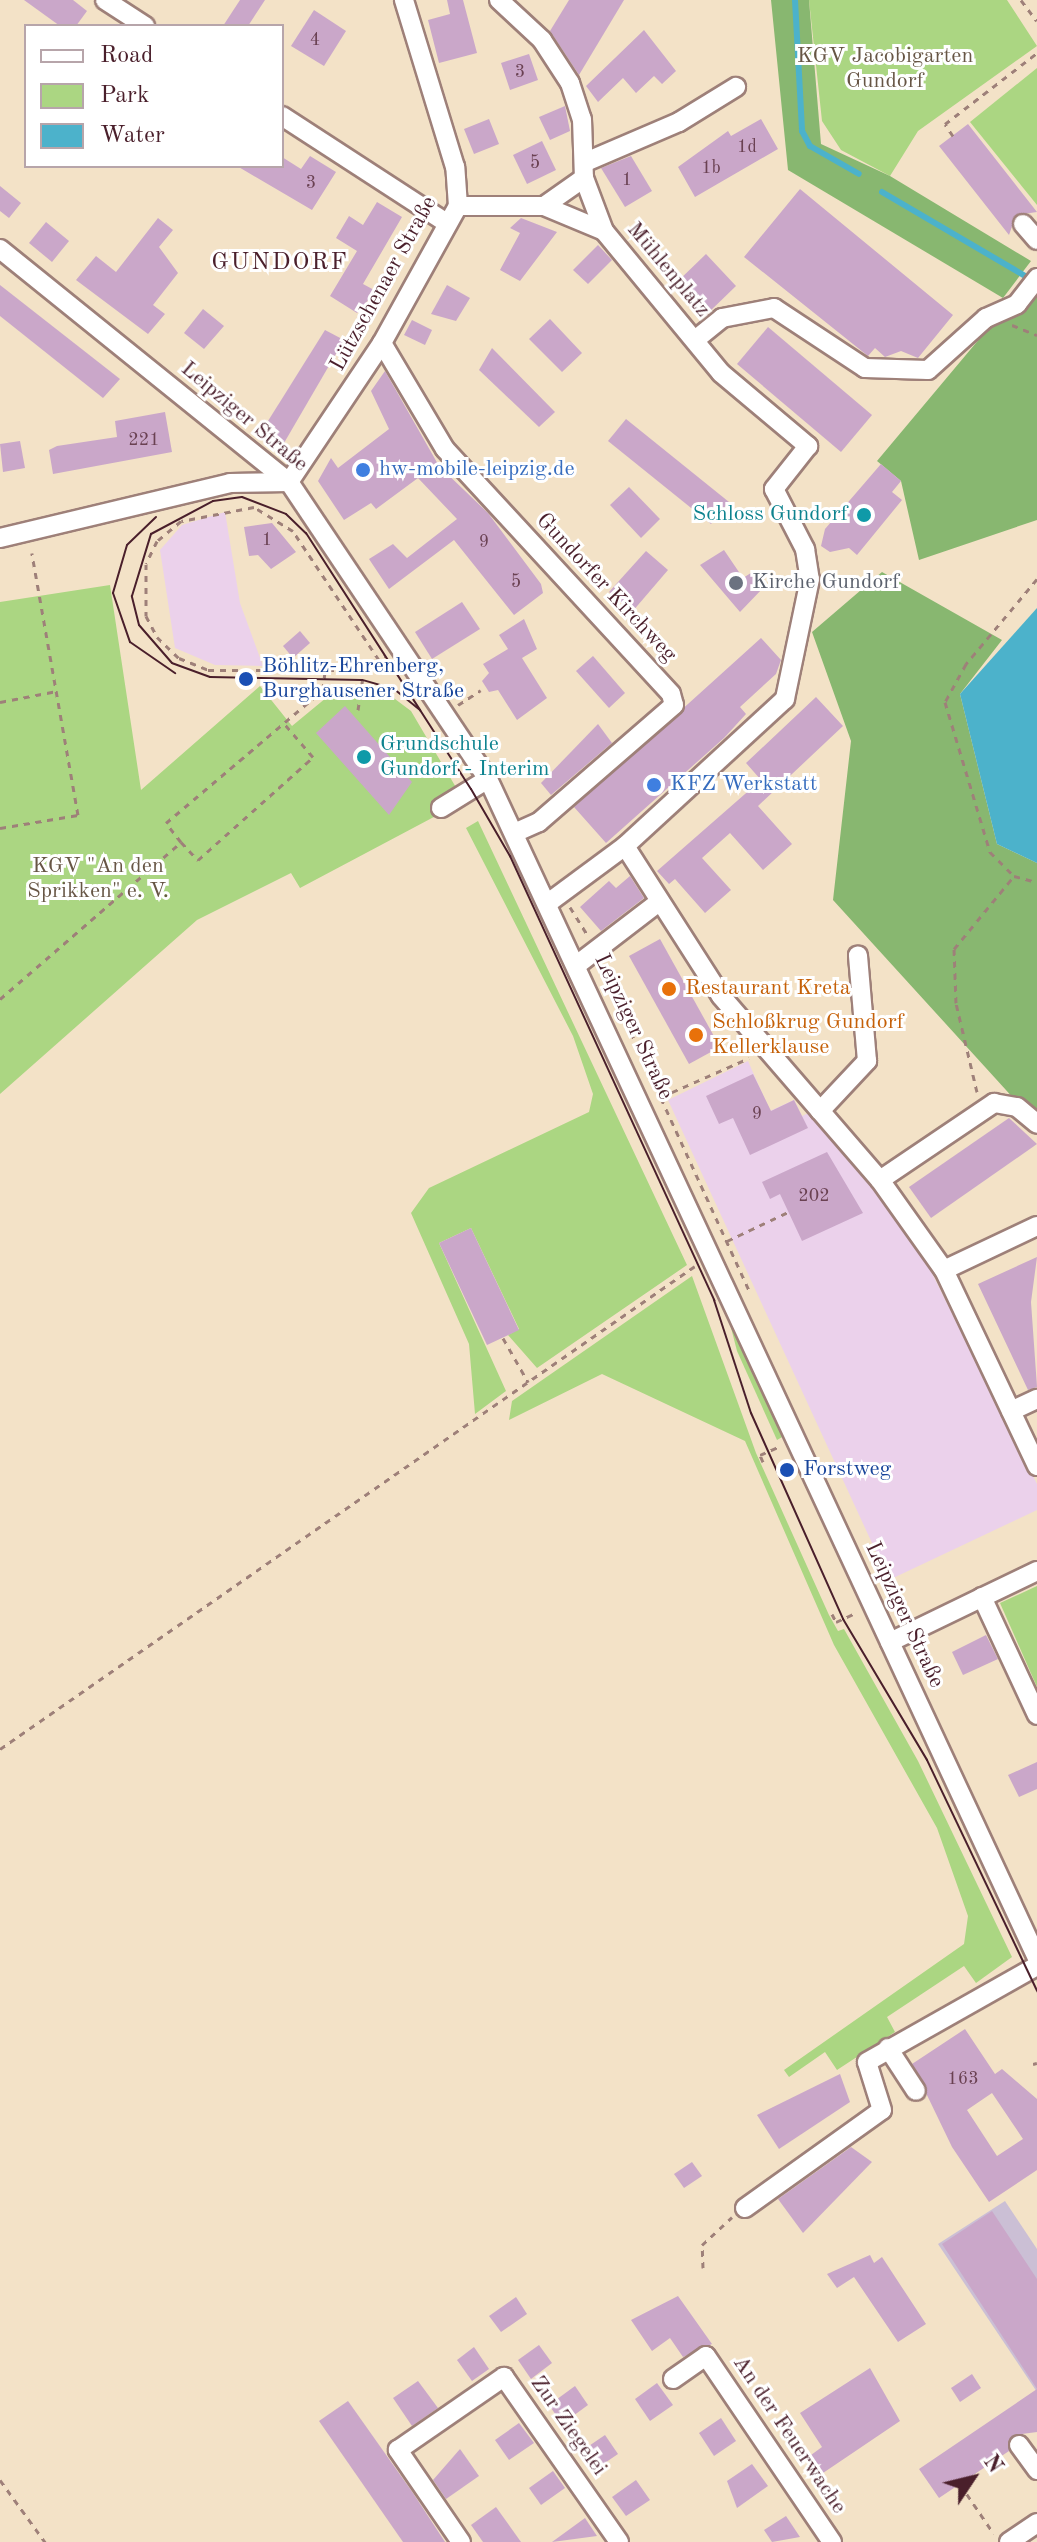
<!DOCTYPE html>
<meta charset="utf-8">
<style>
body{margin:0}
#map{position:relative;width:1037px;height:2542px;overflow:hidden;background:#f3e2c7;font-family:"Old Standard TT",serif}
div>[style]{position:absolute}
.built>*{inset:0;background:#ebd1eb}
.industrial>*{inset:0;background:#cbbfd5}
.green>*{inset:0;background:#abd682}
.forest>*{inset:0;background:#88b770}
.water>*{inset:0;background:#4cb2cb}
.stream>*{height:6px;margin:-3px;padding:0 3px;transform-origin:3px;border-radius:3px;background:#4cb2cb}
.building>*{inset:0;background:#caa7c9}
.path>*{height:3px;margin-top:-1.5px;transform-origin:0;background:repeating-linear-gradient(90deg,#9e8079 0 6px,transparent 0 12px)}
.roads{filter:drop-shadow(2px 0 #9e8079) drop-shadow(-2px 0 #9e8079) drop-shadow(0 2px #9e8079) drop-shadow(0 -2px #9e8079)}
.minor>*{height:18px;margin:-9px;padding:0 9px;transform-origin:9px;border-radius:9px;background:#fff}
.tram>*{height:2px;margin:-1px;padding:0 1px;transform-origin:1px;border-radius:1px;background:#4a1f2b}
.dots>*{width:22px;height:22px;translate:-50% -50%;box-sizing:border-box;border:4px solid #fff;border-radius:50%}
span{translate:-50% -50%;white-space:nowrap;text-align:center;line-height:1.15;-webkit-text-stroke:6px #fff;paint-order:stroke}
.number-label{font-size:18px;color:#6a4152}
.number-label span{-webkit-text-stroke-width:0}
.park-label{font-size:22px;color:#675645}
.street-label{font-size:22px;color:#4a1f2b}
.shop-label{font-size:22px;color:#366cbe}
.left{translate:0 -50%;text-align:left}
.culture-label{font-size:22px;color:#0d838f}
.right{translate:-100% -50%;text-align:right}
.worship-label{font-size:22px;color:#5b616d}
.transit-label{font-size:22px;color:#164399}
.food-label{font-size:22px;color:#c56008}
.neighbourhood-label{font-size:24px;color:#4a1f2b;letter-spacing:2px}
.legend{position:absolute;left:24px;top:24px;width:260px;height:144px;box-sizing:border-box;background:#fff;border:2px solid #b7a5aa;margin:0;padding:10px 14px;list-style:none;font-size:24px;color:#4a1f2b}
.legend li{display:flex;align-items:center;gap:16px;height:40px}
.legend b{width:40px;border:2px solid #b7a5aa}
.north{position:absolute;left:933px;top:2438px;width:80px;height:80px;-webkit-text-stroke:6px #fff;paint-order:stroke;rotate:55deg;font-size:22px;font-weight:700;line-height:32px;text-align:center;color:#4a1f2b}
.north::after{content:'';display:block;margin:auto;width:28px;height:36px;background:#4a1f2b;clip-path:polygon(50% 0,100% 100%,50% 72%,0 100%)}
</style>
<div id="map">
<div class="built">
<div style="clip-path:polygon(225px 512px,240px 603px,263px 666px,215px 665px,175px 648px,160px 550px,182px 525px)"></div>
<div style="clip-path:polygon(748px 1061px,770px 1111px,794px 1100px,802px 1116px,813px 1111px,890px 1209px,931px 1271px,1037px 1484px,1037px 1510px,889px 1580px,668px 1100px)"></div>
</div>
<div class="industrial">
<div style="clip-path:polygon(1005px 2201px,1037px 2249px,1037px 2392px,938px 2244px)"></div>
</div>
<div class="green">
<div style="clip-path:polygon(809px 0,1007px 0,1037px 46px,918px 131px,890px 176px,841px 150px,822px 121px)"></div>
<div style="clip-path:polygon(1037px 68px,1037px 205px,970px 122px)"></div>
<div style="clip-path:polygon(110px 585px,141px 790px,260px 686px,292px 726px,332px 693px,387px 693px,411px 711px,464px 801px,300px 888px,291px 873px,197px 920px,0 1094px,0 602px)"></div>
<div style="clip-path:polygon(478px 821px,687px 1265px,537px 1368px,508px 1335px,519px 1329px,471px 1228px,439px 1243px,506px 1391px,475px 1414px,469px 1344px,411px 1213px,429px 1188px,589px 1112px,593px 1094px,573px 1036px,466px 828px)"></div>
<div style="clip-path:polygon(692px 1276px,756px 1453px,829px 1615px,838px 1631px,844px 1629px,918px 1761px,1012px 1957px,976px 1983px,964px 1966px,887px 2017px,895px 2032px,837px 2070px,825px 2052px,789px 2077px,784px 2070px,964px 1944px,968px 1916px,937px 1828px,834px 1645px,745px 1441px,602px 1374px,509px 1420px,512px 1401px)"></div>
<div style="clip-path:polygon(727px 1312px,784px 1436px,777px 1440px,737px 1351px)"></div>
<div style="clip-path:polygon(1037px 1586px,1037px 1687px,1000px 1603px)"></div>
</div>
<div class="forest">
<div style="clip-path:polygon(771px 0,809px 0,821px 144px,890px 176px,1031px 261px,1003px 298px,788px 170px)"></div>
<div style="clip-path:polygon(1037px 270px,1037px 520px,919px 560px,901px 481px,877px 461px)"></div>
<div style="clip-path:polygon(882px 572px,1002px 640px,960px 694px,997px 844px,1037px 863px,1037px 1124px,833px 900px,851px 741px,812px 632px)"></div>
</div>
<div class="water">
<div style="clip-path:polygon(1037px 608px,1037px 863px,997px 844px,960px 694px)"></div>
</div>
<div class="stream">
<div style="left:795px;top:0;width:131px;rotate:86.9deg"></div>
<div style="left:802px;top:131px;width:17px;rotate:62deg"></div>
<div style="left:810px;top:146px;width:56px;rotate:29.7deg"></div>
<div style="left:882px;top:192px;width:172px;rotate:30.4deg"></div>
</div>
<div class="building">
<div style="clip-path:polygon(24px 0,73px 0,87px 11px,76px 26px,60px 26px)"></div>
<div style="clip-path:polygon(240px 0,265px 0,248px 26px,223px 26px)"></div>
<div style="clip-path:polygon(447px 0,463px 0,477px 53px,439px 63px,428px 20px,450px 14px)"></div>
<div style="clip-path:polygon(569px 0,624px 0,579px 75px,550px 31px)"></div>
<div style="clip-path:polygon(314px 10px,346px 31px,324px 66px,291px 46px)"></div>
<div style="clip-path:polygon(644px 30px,676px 71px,662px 84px,654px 76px,636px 93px,623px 78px,598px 102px,586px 86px)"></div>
<div style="clip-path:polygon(529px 54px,538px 80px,510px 90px,501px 63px)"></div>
<div style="clip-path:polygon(565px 106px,570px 131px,550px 140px,539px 117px)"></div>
<div style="clip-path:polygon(489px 119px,499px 144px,474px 154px,464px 129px)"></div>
<div style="clip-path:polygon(761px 119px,778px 149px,695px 197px,678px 167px,728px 131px,731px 136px)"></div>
<div style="clip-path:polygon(968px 124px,1037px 212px,1016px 215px,1009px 235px,939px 146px)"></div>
<div style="clip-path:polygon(542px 141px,556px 170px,527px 184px,513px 155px)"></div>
<div style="clip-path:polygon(310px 156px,336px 172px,312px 210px,237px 166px,282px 166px,282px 157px,301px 169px)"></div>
<div style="clip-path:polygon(631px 156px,652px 191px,625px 207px,601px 168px)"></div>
<div style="clip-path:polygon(0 186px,21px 203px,9px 218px,0 211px)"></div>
<div style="clip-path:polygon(800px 189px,953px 315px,918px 358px,901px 351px,885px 357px,875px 348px,868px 356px,744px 257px)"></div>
<div style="clip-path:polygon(377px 202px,402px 217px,363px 284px,376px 291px,357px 313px,330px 296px,357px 251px,336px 238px,349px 216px,363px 225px)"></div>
<div style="clip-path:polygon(158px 218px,173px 230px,159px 247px,178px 273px,153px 305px,165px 314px,148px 334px,76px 280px,96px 256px,116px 272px)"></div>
<div style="clip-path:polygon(521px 218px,557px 232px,520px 281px,500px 270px,520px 233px,510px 228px)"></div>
<div style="clip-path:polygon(46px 222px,69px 241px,52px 262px,29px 243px)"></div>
<div style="clip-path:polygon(598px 245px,612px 260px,588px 284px,573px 270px)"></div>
<div style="clip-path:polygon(706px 254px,736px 286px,705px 316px,675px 284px)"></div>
<div style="clip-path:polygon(0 285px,120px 379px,103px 398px,0 316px)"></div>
<div style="clip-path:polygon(447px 285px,470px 298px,456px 321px,431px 314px)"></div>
<div style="clip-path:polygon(203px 309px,224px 326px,204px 349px,184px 333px)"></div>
<div style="clip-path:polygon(550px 319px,582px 353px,562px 372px,529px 339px)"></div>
<div style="clip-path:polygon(412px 320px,432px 330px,425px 345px,404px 335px)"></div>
<div style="clip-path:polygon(768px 327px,872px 415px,841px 452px,737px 364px)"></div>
<div style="clip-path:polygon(325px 330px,344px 340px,284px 443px,263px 429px)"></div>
<div style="clip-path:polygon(492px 348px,555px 412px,539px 427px,479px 370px)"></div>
<div style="clip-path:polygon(385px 371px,439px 466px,488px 513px,541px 584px,543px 593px,514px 615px,454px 540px,389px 589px,369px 559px,393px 544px,407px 558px,457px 519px,418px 478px,376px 509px,371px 503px,344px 520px,318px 481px,331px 458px,338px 468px,389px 429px,371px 391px)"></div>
<div style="clip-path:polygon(165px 412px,172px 452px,53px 474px,49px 450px,57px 446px,117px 437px,115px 421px)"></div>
<div style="clip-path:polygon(626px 419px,729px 502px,711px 524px,608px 441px)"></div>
<div style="clip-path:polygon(20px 441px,25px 468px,3px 472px,0 444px)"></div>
<div style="clip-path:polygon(881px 464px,901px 481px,892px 492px,902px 500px,857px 555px,849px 548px,830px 552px,821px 546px,825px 529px)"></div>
<div style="clip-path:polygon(629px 487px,660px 519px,641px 538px,610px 505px)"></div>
<div style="clip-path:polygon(272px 523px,296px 552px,271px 569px,258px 555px,249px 556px,244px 527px)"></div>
<div style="clip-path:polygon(724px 550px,743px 578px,754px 571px,764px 587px,740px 612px,700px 565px)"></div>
<div style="clip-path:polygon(646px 551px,668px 570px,632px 612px,609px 592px)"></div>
<div style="clip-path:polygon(462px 602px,480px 629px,432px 659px,415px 632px)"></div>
<div style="clip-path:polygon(524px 619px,537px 649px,522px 658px,547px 698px,517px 720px,498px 690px,489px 692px,482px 681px,489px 673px,483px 664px,508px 649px,499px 635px)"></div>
<div style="clip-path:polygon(300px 631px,310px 643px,293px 658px,283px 646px)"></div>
<div style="clip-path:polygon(761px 638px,781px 660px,776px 674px,740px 707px,746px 714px,724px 738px,606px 843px,574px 807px)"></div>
<div style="clip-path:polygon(593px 656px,625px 693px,609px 708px,576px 671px)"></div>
<div style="clip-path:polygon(816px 697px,843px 726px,758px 806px,792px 844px,763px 870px,730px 833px,702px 858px,731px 890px,705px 913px,675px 879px,669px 884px,657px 871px,761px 780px,746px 763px)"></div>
<div style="clip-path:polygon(345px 706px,412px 782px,389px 815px,316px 733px)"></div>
<div style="clip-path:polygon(598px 724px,612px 743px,551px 795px,541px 783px)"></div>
<div style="clip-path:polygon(630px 876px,644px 898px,601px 931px,580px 907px,609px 881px,616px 888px)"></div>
<div style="clip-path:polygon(660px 939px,720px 1047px,689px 1064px,629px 956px)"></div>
<div style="clip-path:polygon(753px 1074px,771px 1111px,794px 1100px,808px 1128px,750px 1155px,733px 1118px,719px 1124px,706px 1096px)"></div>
<div style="clip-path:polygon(1009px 1118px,1037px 1144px,931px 1218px,909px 1187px)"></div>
<div style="clip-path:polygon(827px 1152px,863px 1213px,802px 1241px,780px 1194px,770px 1199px,762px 1182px)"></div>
<div style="clip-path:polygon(471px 1228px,519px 1330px,487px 1345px,439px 1243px)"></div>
<div style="clip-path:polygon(1037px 1257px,1031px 1302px,1037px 1387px,1028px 1390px,978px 1284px)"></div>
<div style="clip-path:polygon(986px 1635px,998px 1659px,963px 1675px,952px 1652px)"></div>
<div style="clip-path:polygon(1037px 1762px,1037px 1789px,1019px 1797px,1008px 1775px)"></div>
<div style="clip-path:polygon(evenodd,965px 2029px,995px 2074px,1002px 2069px,1037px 2099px,1037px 2170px,989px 2202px,952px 2147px,912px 2064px,965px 2029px,992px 2093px,1023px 2139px,997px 2156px,967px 2110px,992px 2093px)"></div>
<div style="clip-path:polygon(840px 2074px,850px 2102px,779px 2149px,757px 2115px)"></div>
<div style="clip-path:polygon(851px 2147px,872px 2162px,803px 2233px,778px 2199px)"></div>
<div style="clip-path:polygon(692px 2162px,702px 2176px,684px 2188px,674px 2174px)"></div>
<div style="clip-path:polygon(992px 2211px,1037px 2279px,1037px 2389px,942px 2244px)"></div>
<div style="clip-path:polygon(870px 2255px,874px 2263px,882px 2257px,926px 2324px,898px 2342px,854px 2277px,837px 2288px,827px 2274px)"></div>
<div style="clip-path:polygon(678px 2296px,712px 2344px,683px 2357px,670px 2338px,652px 2351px,631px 2320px)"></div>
<div style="clip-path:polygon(516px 2297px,527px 2314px,501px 2332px,489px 2316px)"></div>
<div style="clip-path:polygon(539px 2345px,552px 2363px,531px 2379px,518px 2360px)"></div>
<div style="clip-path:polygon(474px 2347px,489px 2369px,472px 2381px,457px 2360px)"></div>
<div style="clip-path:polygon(870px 2368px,900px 2421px,823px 2473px,811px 2455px,822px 2447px,800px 2413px)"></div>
<div style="clip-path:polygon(972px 2374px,981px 2388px,960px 2402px,951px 2388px)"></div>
<div style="clip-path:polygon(418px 2381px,438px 2408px,412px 2426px,393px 2398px)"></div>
<div style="clip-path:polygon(657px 2383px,673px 2405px,650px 2421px,635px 2399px)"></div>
<div style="clip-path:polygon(575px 2386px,588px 2405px,562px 2424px,549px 2405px)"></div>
<div style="clip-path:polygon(1037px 2389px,1037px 2432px,1013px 2435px,1009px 2451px,939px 2498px,919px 2469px)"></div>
<div style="clip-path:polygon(348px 2401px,413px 2493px,445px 2542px,403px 2542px,319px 2421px)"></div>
<div style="clip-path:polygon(721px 2418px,736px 2441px,714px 2456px,699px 2433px)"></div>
<div style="clip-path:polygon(519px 2423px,534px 2443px,509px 2460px,495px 2440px)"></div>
<div style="clip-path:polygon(605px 2435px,618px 2454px,593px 2471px,580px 2452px)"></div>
<div style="clip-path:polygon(460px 2449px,479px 2476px,446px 2499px,433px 2480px)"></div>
<div style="clip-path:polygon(752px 2464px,768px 2486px,737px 2508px,727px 2481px)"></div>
<div style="clip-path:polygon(553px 2471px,565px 2488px,541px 2505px,529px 2488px)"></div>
<div style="clip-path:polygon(636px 2480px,650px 2500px,626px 2516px,612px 2497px)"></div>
<div style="clip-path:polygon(496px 2507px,521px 2542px,483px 2542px,471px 2525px)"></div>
<div style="clip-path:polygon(786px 2516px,800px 2537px,772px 2542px,764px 2530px)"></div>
<div style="clip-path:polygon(585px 2518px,597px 2536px,552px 2542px)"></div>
</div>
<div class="path">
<div style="left:1021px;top:0;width:26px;rotate:53deg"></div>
<div style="left:953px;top:136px;width:14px;rotate:-124deg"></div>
<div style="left:945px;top:124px;width:116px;rotate:-37.7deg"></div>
<div style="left:1012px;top:325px;width:27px;rotate:22deg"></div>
<div style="left:1037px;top:579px;width:111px;rotate:129.9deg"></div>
<div style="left:966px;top:664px;width:43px;rotate:118.9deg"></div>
<div style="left:945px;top:702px;width:157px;rotate:73.3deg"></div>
<div style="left:990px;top:852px;width:34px;rotate:45deg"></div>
<div style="left:1014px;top:876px;width:24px;rotate:15deg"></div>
<div style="left:379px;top:660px;width:155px;rotate:-123.7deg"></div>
<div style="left:293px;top:531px;width:46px;rotate:-148.4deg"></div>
<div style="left:254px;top:507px;width:74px;rotate:169.1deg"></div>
<div style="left:181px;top:521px;width:31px;rotate:140deg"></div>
<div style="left:157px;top:541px;width:25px;rotate:116deg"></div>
<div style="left:146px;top:564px;width:52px;rotate:90deg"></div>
<div style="left:146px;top:616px;width:24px;rotate:62deg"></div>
<div style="left:157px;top:637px;width:30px;rotate:44deg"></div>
<div style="left:179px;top:658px;width:31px;rotate:22deg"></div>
<div style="left:208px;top:670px;width:156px"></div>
<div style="left:364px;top:670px;width:25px;rotate:-34deg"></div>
<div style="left:0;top:702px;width:58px;rotate:-10.9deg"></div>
<div style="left:458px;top:705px;width:27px;rotate:-33deg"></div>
<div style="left:358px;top:710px;width:40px;rotate:-81.5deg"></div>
<div style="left:0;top:828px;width:79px;rotate:-9.5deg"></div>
<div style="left:78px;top:815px;width:266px;rotate:-100deg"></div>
<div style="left:181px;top:842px;width:24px;rotate:-128deg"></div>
<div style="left:166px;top:823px;width:206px;rotate:-40.3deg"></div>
<div style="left:323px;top:690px;width:18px;rotate:-84deg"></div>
<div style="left:570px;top:907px;width:32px;rotate:58deg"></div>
<div style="left:601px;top:967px;width:356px;rotate:65.4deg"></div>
<div style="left:0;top:999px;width:240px;rotate:-40.9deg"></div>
<div style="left:181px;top:842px;width:25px;rotate:47deg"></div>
<div style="left:198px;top:860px;width:154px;rotate:-41.8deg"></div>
<div style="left:313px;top:757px;width:48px;rotate:-130.7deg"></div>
<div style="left:977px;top:1092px;width:91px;rotate:-103.3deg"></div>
<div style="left:956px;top:1003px;width:54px;rotate:-92.1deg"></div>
<div style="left:954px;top:949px;width:94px;rotate:-50.6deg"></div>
<div style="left:661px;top:1097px;width:96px;rotate:-23.9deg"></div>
<div style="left:727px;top:1241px;width:68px;rotate:-25.4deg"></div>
<div style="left:503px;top:1338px;width:51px;rotate:60.4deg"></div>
<div style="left:763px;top:1462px;width:8px;rotate:-113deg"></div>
<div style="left:760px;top:1455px;width:22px;rotate:-24deg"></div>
<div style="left:832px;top:1614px;width:9px;rotate:63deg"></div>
<div style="left:836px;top:1622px;width:23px;rotate:-25deg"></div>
<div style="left:0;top:1749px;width:846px;rotate:-34.8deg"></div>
<div style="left:1033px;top:2064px;width:4px;rotate:-14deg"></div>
<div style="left:703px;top:2268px;width:23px;rotate:-92deg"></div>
<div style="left:702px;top:2245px;width:41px;rotate:-43deg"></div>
<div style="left:0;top:2480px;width:77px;rotate:54deg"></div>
<div style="left:960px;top:2484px;width:60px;rotate:55.8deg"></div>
</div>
<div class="roads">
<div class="minor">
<div style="left:105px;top:0;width:48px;rotate:33deg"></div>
<div style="left:499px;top:0;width:59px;rotate:42.9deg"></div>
<div style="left:542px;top:40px;width:51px;rotate:56.9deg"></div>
<div style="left:570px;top:83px;width:38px;rotate:72deg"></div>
<div style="left:582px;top:119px;width:59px;rotate:88.1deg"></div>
<div style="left:282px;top:116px;width:197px;rotate:33deg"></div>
<div style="left:588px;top:161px;width:99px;rotate:-23.2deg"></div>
<div style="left:679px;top:122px;width:67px;rotate:-31.6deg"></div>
<div style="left:458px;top:206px;width:86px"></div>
<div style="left:544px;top:206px;width:65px;rotate:22.6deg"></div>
<div style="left:544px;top:206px;width:49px;rotate:-35deg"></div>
<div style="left:584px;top:178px;width:57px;rotate:69.3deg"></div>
<div style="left:604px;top:231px;width:184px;rotate:50.5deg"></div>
<div style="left:721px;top:373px;width:114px;rotate:40deg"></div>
<div style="left:808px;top:446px;width:55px;rotate:128.3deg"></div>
<div style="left:774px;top:489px;width:68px;rotate:62.7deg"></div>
<div style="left:805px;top:549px;width:30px;rotate:81deg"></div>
<div style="left:810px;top:579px;width:123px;rotate:101.8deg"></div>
<div style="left:785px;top:699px;width:217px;rotate:137.4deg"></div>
<div style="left:625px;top:846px;width:96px;rotate:143.5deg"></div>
<div style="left:1023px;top:224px;width:21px;rotate:49deg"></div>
<div style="left:0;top:249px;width:371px;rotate:38.9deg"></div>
<div style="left:289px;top:482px;width:358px;rotate:56.2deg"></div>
<div style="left:488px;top:779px;width:1301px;rotate:65.03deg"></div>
<div style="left:695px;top:340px;width:35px;rotate:-39deg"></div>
<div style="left:722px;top:318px;width:53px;rotate:-10.9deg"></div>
<div style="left:774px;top:308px;width:109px;rotate:33.4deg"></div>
<div style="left:865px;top:368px;width:63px;rotate:1.8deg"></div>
<div style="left:928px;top:370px;width:78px;rotate:-41.9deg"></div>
<div style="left:986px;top:318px;width:34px;rotate:-24deg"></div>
<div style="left:1017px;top:304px;width:33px;rotate:-52deg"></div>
<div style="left:382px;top:343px;width:123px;rotate:59.3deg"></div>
<div style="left:445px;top:449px;width:333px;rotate:47.3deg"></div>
<div style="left:671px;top:694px;width:11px;rotate:75deg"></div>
<div style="left:674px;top:705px;width:179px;rotate:139.1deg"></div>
<div style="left:539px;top:822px;width:24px;rotate:156deg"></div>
<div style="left:289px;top:482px;width:167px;rotate:-56.2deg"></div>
<div style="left:382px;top:343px;width:157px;rotate:-61deg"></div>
<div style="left:458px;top:206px;width:39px;rotate:-94deg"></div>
<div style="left:455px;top:167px;width:175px;rotate:-107deg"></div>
<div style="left:0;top:538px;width:236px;rotate:-13.4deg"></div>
<div style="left:230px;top:483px;width:59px;rotate:-1deg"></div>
<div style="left:441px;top:808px;width:55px;rotate:-31.7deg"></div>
<div style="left:625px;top:846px;width:178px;rotate:57.4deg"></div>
<div style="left:721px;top:996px;width:243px;rotate:49.2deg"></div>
<div style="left:880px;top:1180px;width:110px;rotate:54.6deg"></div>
<div style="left:944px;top:1270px;width:217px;rotate:64.6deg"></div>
<div style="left:578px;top:964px;width:103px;rotate:-37.5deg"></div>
<div style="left:820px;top:1111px;width:69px;rotate:-46.8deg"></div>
<div style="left:867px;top:1061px;width:106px;rotate:-94.9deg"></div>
<div style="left:880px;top:1180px;width:138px;rotate:-34deg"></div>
<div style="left:994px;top:1103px;width:23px;rotate:10deg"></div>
<div style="left:1017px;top:1107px;width:26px;rotate:40deg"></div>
<div style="left:944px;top:1270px;width:103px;rotate:-25.3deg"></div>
<div style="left:1011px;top:1411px;width:29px;rotate:-25deg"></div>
<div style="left:982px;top:1597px;width:130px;rotate:65deg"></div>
<div style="left:890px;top:1642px;width:163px;rotate:-25.8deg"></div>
<div style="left:888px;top:2048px;width:51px;rotate:56.9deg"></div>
<div style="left:745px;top:2208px;width:168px;rotate:-35.6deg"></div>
<div style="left:882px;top:2110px;width:50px;rotate:-107.4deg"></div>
<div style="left:867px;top:2062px;width:195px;rotate:-29.5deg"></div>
<div style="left:673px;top:2379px;width:40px;rotate:-34.9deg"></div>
<div style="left:706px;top:2356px;width:225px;rotate:55.9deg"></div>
<div style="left:1019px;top:2445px;width:31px;rotate:54deg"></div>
<div style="left:461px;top:2542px;width:112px;rotate:-124.4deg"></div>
<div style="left:398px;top:2450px;width:129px;rotate:-34.6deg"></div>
<div style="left:504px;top:2377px;width:201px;rotate:55.1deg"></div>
<div style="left:1009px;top:2542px;width:34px;rotate:-34deg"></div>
</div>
</div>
<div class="tram">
<div style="left:156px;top:517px;width:40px;rotate:136deg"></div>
<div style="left:127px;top:545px;width:50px;rotate:106.3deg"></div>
<div style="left:113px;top:593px;width:52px;rotate:70.9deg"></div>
<div style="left:130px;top:642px;width:55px;rotate:34.6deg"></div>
<div style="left:420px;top:710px;width:33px;rotate:-141deg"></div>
<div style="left:394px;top:689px;width:33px;rotate:-164deg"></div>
<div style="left:362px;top:680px;width:152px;rotate:-178.9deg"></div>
<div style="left:210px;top:677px;width:40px;rotate:-159.8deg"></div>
<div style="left:172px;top:663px;width:50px;rotate:-131deg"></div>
<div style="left:139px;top:625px;width:30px;rotate:-104deg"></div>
<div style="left:132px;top:596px;width:65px;rotate:-73deg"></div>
<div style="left:151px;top:534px;width:70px;rotate:-28deg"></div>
<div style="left:213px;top:501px;width:29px;rotate:-8deg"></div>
<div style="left:242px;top:497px;width:47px;rotate:21.1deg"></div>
<div style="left:286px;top:514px;width:28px;rotate:44deg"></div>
<div style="left:306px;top:533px;width:211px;rotate:57.2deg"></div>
<div style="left:420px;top:710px;width:94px;rotate:57.2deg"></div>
<div style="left:471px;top:789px;width:78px;rotate:59.8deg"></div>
<div style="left:510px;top:856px;width:489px;rotate:65.3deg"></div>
<div style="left:714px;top:1300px;width:119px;rotate:71.9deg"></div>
<div style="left:751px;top:1413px;width:226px;rotate:65.9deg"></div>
<div style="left:843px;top:1619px;width:164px;rotate:59.2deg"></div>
<div style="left:927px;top:1760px;width:256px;rotate:64.5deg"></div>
</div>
<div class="dots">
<div style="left:363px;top:470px;background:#3f7fe0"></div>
<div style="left:864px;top:515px;background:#0f9aa8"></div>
<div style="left:736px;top:583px;background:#6b7280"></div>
<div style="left:246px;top:679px;background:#1a4fb4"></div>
<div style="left:364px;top:757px;background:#0f9aa8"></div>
<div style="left:654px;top:785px;background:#3f7fe0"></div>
<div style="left:669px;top:989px;background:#e8710a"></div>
<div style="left:696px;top:1035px;background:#e8710a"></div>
<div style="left:787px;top:1470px;background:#1a4fb4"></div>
</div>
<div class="number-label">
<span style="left:315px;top:40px">4</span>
<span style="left:520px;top:72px">3</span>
<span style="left:747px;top:147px">1d</span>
<span style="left:535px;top:163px">5</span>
<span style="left:711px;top:168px">1b</span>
<span style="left:627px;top:180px">1</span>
<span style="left:311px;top:183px">3</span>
<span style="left:144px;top:440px">221</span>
<span style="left:267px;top:540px">1</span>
<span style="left:484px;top:542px">9</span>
<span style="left:516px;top:582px">5</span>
<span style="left:757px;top:1114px">9</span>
<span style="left:814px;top:1196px">202</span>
<span style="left:963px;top:2079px">163</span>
</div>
<div class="park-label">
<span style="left:885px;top:69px">KGV Jacobigarten<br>Gundorf</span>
<span style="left:98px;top:879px">KGV "An den<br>Sprikken" e. V.</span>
</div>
<div class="street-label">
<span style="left:668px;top:270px;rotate:50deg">Mühlenplatz</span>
<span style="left:384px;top:284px;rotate:-61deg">Lützschenaer Straße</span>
<span style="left:244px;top:417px;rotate:40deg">Leipziger Straße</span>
<span style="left:606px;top:588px;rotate:47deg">Gundorfer Kirchweg</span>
<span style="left:633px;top:1027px;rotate:65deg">Leipziger Straße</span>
<span style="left:904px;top:1615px;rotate:65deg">Leipziger Straße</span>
<span style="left:568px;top:2426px;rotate:55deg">Zur Ziegelei</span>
<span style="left:789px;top:2435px;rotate:56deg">An der Feuerwache</span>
</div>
<div class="shop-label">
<span class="left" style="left:379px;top:470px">hw-mobile-leipzig.de</span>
<span class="left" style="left:670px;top:785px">KFZ Werkstatt</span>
</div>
<div class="culture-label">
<span class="right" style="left:848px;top:515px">Schloss Gundorf</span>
<span class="left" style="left:380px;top:757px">Grundschule<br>Gundorf - Interim</span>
</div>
<div class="worship-label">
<span class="left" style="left:752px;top:583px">Kirche Gundorf</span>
</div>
<div class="transit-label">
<span class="left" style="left:262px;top:679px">Böhlitz-Ehrenberg,<br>Burghausener Straße</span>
<span class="left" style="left:803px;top:1470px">Forstweg</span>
</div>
<div class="food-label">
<span class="left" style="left:685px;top:989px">Restaurant Kreta</span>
<span class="left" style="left:712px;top:1035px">Schloßkrug Gundorf<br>Kellerklause</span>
</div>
<div class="neighbourhood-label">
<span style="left:280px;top:264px">GUNDORF</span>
</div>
<ul class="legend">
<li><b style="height:10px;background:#fff"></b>Road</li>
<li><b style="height:22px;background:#abd682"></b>Park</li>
<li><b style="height:22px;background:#4cb2cb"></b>Water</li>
</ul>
<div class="north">N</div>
</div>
